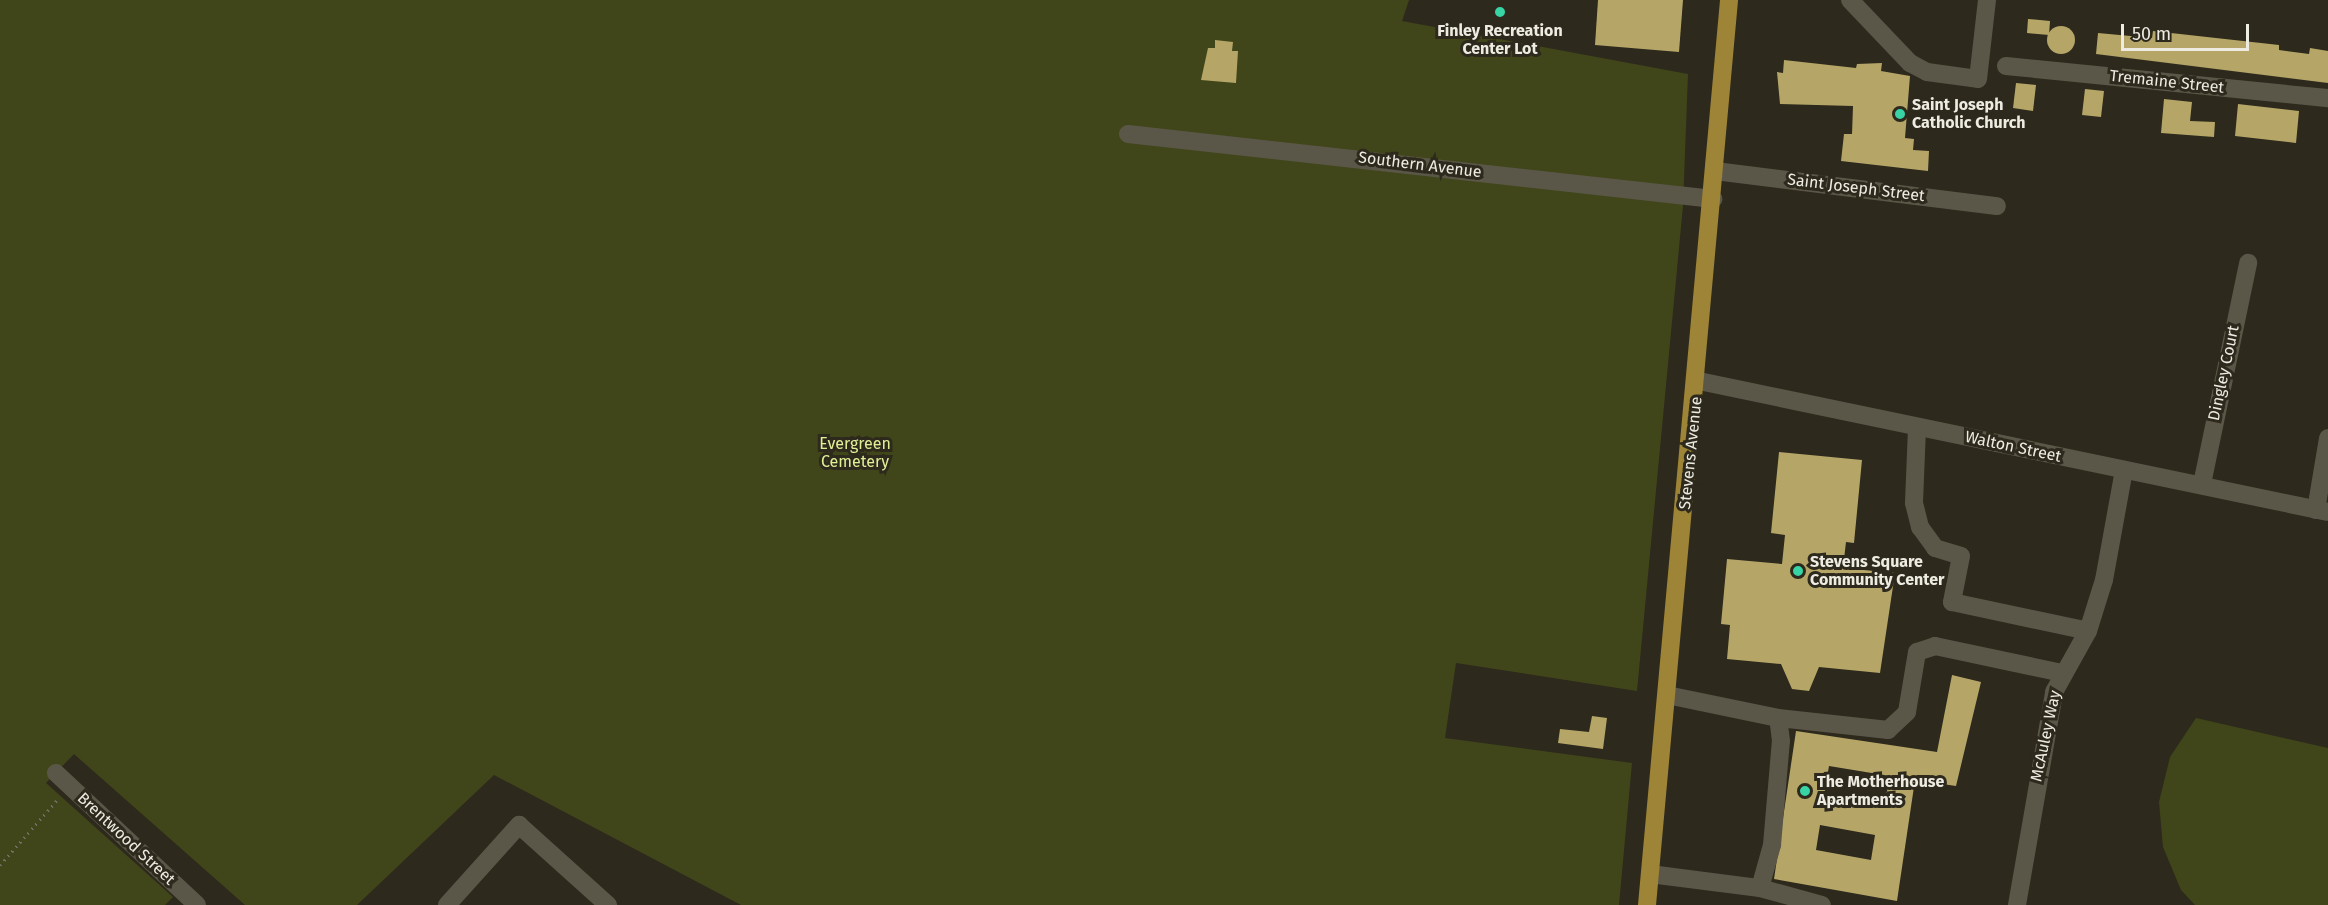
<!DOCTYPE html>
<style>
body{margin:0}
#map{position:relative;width:2328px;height:905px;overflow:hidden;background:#2d291c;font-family:"Fira Sans",sans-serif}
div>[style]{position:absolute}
.green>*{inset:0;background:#40461a}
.building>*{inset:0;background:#b5a668}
.round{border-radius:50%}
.path>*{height:3px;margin-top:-1.5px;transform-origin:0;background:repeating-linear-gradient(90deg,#726f63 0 1.5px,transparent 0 6px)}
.minor>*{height:18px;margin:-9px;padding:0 9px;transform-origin:9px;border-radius:9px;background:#5b5748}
.major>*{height:18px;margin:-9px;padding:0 9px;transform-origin:9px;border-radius:9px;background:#9e8437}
.dots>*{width:16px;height:16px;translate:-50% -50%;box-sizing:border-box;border:3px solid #2d291c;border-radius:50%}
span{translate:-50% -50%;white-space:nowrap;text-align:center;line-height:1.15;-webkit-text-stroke:6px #2d291c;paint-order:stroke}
.poi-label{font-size:16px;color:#edebe2;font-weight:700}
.left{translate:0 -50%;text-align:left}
.street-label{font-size:16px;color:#edebe2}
.park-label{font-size:16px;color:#e0ee96}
.scale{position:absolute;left:2121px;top:24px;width:128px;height:27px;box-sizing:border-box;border:3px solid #edebe2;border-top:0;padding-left:8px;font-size:18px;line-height:21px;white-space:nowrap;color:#edebe2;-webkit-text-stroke:4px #2d291c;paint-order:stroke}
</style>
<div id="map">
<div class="green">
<div style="clip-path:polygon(0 0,1409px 0,1402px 21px,1688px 74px,1683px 206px,1637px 691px,1456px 663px,1445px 738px,1632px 763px,1619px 905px,741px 905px,494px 775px,357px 905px,245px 905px,74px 754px,46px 783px,173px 897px,165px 905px,0 905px)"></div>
<div style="clip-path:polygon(2196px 718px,2328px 748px,2328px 905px,2195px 905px,2181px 890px,2163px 847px,2159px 802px,2170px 757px)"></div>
</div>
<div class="building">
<div style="clip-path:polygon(1598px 0,1683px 0,1679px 52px,1595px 45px)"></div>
<div style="clip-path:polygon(2028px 19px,2050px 21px,2049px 35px,2027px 33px)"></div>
<div class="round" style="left:2047px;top:26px;width:28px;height:28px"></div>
<div style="clip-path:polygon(2153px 31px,2279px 45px,2279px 50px,2309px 54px,2310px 48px,2328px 51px,2328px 83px,2096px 54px,2098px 33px,2152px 38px)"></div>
<div style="clip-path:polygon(1215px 40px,1233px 42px,1232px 51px,1238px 51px,1236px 83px,1201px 80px,1208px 48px,1215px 48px)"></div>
<div style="clip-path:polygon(1784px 60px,1856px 68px,1857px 64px,1882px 63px,1881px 71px,1910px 76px,1905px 138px,1914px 139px,1913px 150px,1929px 151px,1928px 171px,1841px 161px,1844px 134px,1852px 134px,1853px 106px,1780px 104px,1777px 72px,1783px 73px)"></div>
<div style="clip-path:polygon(2016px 83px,2036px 85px,2033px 111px,2013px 108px)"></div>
<div style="clip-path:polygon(2085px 89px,2104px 91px,2101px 117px,2082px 115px)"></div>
<div style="clip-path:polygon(2164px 99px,2192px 102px,2190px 121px,2215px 122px,2214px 137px,2161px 133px)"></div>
<div style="clip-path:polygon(2238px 104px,2299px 111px,2296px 143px,2235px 136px)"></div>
<div style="clip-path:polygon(1779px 452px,1862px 460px,1854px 543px,1846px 542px,1843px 568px,1895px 573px,1880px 673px,1819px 667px,1809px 691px,1792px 689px,1781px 664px,1727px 659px,1730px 625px,1721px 624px,1727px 559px,1782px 564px,1785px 535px,1771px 533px)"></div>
<div style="clip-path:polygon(evenodd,1952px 675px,1981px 682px,1956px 786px,1915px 780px,1897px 901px,1774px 879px,1796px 731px,1937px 752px,1952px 675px,1829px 766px,1890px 776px,1884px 806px,1824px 796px,1829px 766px,1952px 675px,1820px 825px,1875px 835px,1871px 860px,1816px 850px,1820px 825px)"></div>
<div style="clip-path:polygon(1592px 716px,1607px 718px,1603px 749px,1558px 743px,1560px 729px,1589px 732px)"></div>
</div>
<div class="path">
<div style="left:0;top:865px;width:88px;rotate:-48.7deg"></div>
</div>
<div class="minor">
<div style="left:1850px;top:0;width:87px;rotate:46.4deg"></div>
<div style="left:1910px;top:63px;width:19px;rotate:28deg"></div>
<div style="left:1927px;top:72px;width:51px;rotate:7.8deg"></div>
<div style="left:1978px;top:79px;width:80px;rotate:-83.5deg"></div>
<div style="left:2006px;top:66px;width:324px;rotate:5.7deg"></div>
<div style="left:1128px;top:134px;width:589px;rotate:6.34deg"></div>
<div style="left:1715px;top:171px;width:284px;rotate:7.1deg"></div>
<div style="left:1699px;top:381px;width:642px;rotate:11.76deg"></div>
<div style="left:1917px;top:428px;width:75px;rotate:92.3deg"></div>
<div style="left:1914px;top:503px;width:25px;rotate:76deg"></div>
<div style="left:1920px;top:527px;width:26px;rotate:54deg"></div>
<div style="left:1935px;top:548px;width:27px;rotate:17deg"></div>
<div style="left:1961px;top:556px;width:47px;rotate:101.1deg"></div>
<div style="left:1952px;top:602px;width:139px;rotate:12deg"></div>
<div style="left:2202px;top:484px;width:226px;rotate:-78.2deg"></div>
<div style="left:2316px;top:510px;width:73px;rotate:-80.5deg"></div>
<div style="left:1667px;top:695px;width:113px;rotate:11.7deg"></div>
<div style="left:1778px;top:718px;width:111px;rotate:6.2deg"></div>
<div style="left:1888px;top:730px;width:26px;rotate:-43deg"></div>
<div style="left:1907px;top:712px;width:61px;rotate:-80.5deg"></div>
<div style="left:1917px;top:652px;width:19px;rotate:-18deg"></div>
<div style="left:1935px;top:646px;width:130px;rotate:12deg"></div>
<div style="left:56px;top:773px;width:193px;rotate:43.1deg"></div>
<div style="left:1650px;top:874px;width:111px;rotate:7.3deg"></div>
<div style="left:1760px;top:888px;width:64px;rotate:15.3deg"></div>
<div style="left:1760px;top:888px;width:45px;rotate:-74.4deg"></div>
<div style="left:1772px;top:845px;width:104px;rotate:-85.1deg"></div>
<div style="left:1781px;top:741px;width:23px;rotate:-97deg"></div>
<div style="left:447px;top:905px;width:108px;rotate:-48deg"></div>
<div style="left:519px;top:825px;width:120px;rotate:42deg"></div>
<div style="left:2017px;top:905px;width:216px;rotate:-80.1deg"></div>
<div style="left:2054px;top:692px;width:70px;rotate:-60.9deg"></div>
<div style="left:2088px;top:631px;width:53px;rotate:-72.6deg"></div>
<div style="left:2104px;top:580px;width:112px;rotate:-79.7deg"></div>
</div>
<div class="major">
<div style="left:1647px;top:905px;width:909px;rotate:-84.82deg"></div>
</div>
<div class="dots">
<div style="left:1500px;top:12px;background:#38d4a6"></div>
<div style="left:1900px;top:114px;background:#38d4a6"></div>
<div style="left:1798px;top:571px;background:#38d4a6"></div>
<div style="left:1805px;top:791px;background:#38d4a6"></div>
</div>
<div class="poi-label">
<span style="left:1500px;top:40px">Finley Recreation<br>Center Lot</span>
<span class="left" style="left:1912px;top:114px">Saint Joseph<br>Catholic Church</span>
<span class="left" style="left:1810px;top:571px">Stevens Square<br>Community Center</span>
<span class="left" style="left:1817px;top:791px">The Motherhouse<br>Apartments</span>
</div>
<div class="street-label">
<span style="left:2167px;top:82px;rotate:6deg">Tremaine Street</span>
<span style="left:1420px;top:165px;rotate:7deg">Southern Avenue</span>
<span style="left:1856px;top:188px;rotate:7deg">Saint Joseph Street</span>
<span style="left:2224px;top:373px;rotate:-78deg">Dingley Court</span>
<span style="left:2013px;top:447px;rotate:12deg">Walton Street</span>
<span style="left:1691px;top:453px;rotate:-84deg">Stevens Avenue</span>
<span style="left:2046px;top:736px;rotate:-78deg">McAuley Way</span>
<span style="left:126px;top:839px;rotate:43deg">Brentwood Street</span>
</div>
<div class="park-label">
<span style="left:855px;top:453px">Evergreen<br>Cemetery</span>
</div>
<div class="scale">50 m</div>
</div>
